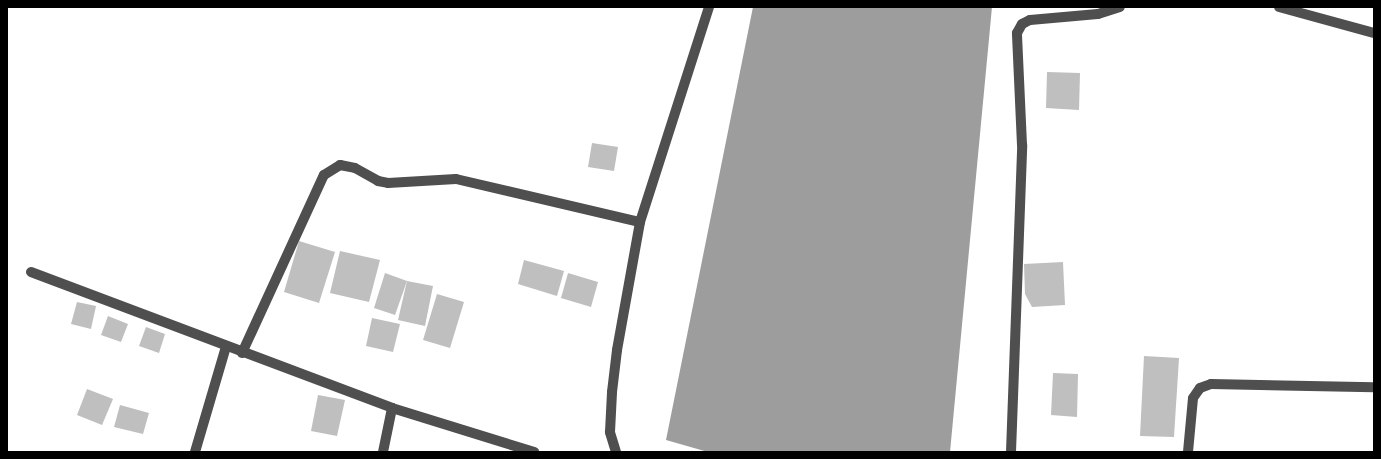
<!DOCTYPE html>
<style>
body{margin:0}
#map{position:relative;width:1381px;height:459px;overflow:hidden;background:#fff;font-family:Roboto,sans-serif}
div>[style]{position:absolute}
.water>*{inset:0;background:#9d9d9d}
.building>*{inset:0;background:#bfbfbf}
.minor>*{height:10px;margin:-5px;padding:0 5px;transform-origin:5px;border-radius:5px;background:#4f4f4f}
span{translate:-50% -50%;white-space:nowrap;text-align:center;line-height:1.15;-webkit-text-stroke:3.5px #fff;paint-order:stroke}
.frame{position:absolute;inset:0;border:8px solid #000;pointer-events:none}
</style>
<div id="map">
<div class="water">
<div style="clip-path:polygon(753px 7px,992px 7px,950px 452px,708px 452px,666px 440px)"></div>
</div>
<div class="building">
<div style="clip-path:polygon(1047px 72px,1080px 73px,1079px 110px,1046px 108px)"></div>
<div style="clip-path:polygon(592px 143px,618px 147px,614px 171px,588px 167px)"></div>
<div style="clip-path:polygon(299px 241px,335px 252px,319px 303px,284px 292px)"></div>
<div style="clip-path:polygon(340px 251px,380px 260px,369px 302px,330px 293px)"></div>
<div style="clip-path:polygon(524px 260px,564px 271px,557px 296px,518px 284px)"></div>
<div style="clip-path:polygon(1063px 262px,1065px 305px,1032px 307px,1025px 294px,1024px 264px)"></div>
<div style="clip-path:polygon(385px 273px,407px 281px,395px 315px,374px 308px)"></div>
<div style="clip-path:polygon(568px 273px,598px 282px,591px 307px,561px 298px)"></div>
<div style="clip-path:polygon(407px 281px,433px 286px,425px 326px,398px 320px)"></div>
<div style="clip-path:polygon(437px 294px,464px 302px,450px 348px,423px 340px)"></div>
<div style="clip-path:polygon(77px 302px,96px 306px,91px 329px,71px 324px)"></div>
<div style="clip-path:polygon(108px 316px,128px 324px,121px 342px,101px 335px)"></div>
<div style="clip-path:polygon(372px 318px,400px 324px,393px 352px,366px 346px)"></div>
<div style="clip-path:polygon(146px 327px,165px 334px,159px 353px,139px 346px)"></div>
<div style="clip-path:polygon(1144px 356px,1179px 358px,1174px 437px,1140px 436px)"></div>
<div style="clip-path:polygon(1053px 373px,1078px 374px,1077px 417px,1051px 415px)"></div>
<div style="clip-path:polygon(87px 389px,113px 399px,102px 425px,77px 415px)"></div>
<div style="clip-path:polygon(318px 395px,345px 400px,337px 436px,311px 431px)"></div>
<div style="clip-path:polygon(120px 405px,149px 413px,143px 434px,114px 427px)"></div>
</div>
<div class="minor">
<div style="left:1279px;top:7px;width:98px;rotate:15.3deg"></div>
<div style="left:31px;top:272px;width:386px;rotate:20.6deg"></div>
<div style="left:392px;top:408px;width:149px;rotate:17.2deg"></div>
<div style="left:242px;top:353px;width:196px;rotate:-65.3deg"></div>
<div style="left:324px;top:175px;width:19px;rotate:-32deg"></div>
<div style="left:340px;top:165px;width:15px;rotate:11deg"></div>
<div style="left:355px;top:168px;width:26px;rotate:29deg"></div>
<div style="left:378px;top:181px;width:10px;rotate:11deg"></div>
<div style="left:388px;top:183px;width:68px;rotate:-3.4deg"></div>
<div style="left:456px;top:179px;width:189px;rotate:13.2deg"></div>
<div style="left:195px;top:452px;width:109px;rotate:-73.6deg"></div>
<div style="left:383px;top:452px;width:45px;rotate:-78.4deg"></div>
<div style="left:616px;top:452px;width:21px;rotate:-107deg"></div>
<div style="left:610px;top:432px;width:40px;rotate:-87.1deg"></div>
<div style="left:612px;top:392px;width:42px;rotate:-83.2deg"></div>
<div style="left:617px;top:350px;width:130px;rotate:-79.8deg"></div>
<div style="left:640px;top:222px;width:226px;rotate:-72.2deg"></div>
<div style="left:1011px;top:452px;width:307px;rotate:-87.9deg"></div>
<div style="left:1022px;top:145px;width:112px;rotate:-92.6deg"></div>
<div style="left:1017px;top:33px;width:10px;rotate:-61deg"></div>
<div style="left:1022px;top:24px;width:9px;rotate:-27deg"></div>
<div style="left:1030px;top:20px;width:68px;rotate:-5deg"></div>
<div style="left:1098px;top:14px;width:23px;rotate:-18deg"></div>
<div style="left:1188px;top:452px;width:54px;rotate:-84.7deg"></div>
<div style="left:1193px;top:398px;width:12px;rotate:-55deg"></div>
<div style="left:1200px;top:388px;width:12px;rotate:-20deg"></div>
<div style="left:1211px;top:384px;width:163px;rotate:1.1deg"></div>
</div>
<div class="frame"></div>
</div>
